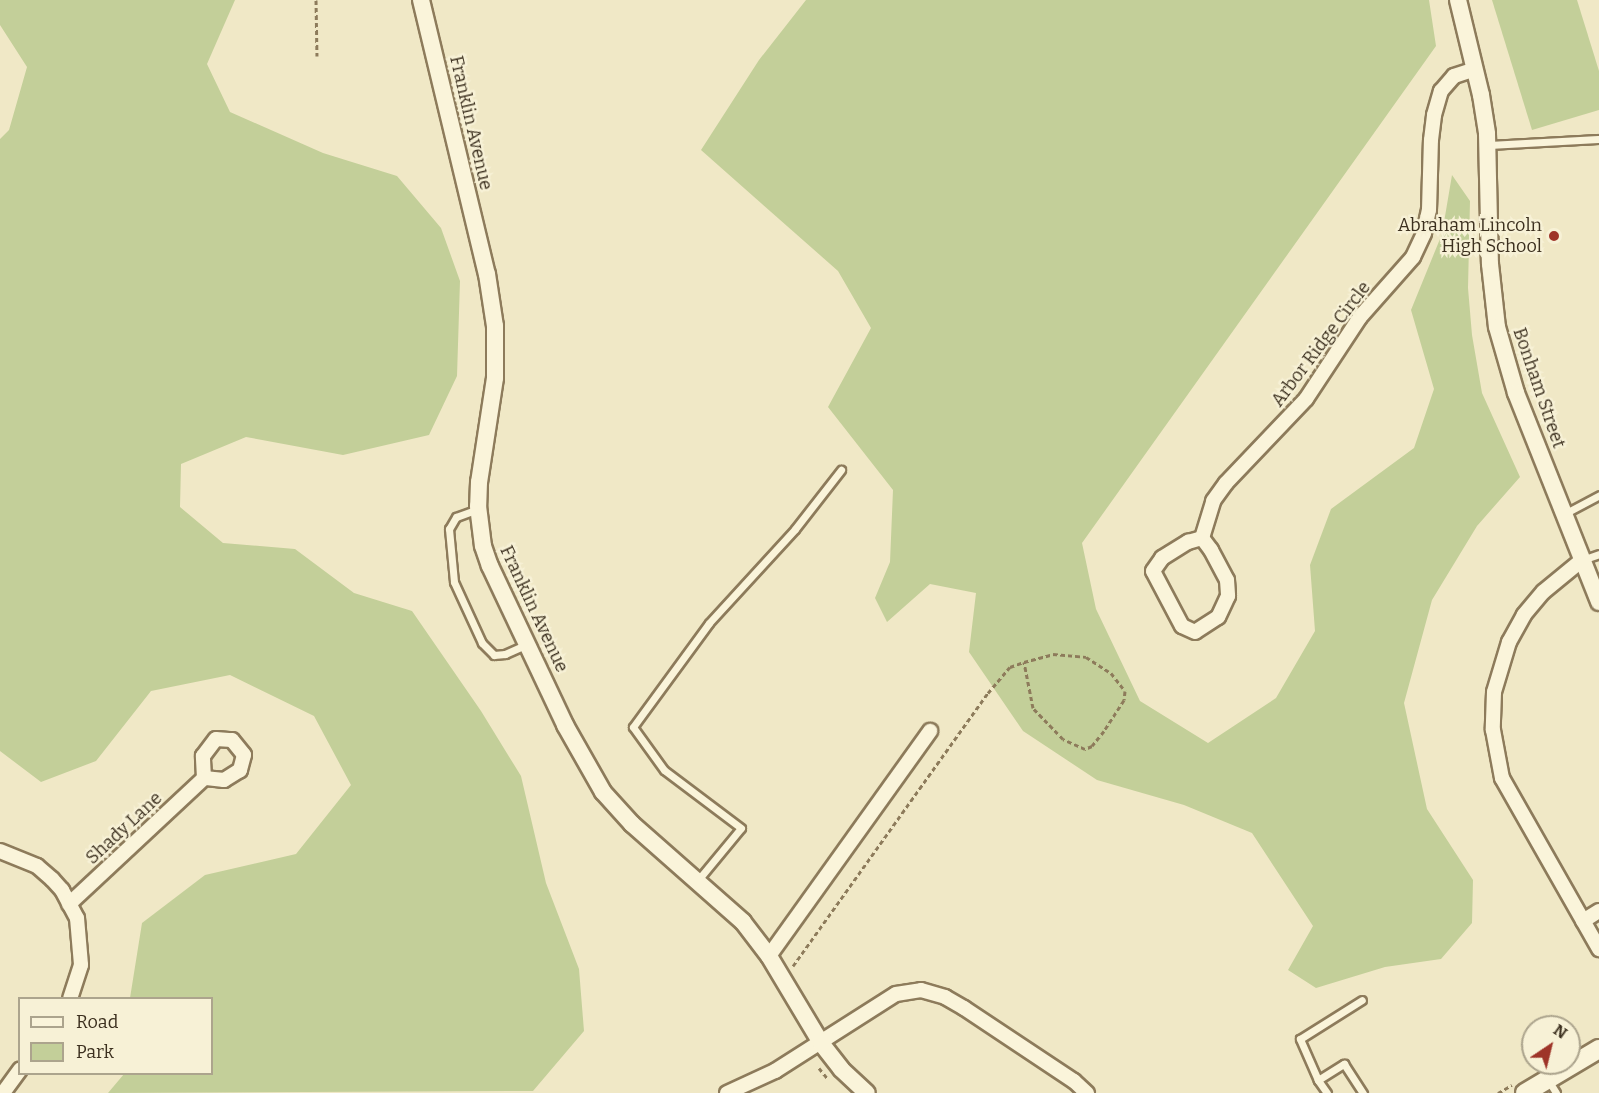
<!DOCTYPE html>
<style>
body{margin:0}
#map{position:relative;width:1599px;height:1093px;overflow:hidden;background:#f0e8c6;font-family:Bitter,serif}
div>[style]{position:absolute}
.green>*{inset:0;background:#c3cf99}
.path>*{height:3px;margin-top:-1.5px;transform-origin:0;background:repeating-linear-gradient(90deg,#8d7b5b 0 4.5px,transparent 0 7.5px)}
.roads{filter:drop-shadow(2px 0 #8d7b5b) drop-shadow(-2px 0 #8d7b5b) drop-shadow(0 2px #8d7b5b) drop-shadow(0 -2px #8d7b5b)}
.service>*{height:7px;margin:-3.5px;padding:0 3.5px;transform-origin:3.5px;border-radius:3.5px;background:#faf4da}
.minor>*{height:14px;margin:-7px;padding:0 7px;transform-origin:7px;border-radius:7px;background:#faf4da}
.tertiary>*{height:16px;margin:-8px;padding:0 8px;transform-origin:8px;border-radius:8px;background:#faf4da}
.secondary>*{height:18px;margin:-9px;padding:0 9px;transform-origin:9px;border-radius:9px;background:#faf4da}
.dots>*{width:16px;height:16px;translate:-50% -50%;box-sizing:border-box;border:3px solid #f7f1d6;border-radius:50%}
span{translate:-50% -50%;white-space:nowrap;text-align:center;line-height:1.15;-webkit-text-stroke:4.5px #f7f1d6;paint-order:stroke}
.street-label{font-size:18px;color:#3c301f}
.poi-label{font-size:18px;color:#3c301f}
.right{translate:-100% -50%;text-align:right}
.legend{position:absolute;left:18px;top:997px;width:195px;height:78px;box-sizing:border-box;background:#f7f1d6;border:2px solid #aca48d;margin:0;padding:8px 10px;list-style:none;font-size:18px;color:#3c301f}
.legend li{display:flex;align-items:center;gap:12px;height:30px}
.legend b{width:30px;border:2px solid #aca48d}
.north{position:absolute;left:1521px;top:1015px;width:60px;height:60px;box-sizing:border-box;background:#f7f1d6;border:2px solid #aca48d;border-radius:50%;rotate:35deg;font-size:16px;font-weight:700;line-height:24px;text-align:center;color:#3c301f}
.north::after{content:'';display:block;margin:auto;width:21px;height:27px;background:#9e3428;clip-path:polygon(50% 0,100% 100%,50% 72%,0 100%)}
</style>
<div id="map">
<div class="green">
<div style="clip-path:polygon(0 0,235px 0,207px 64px,230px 112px,323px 153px,397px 176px,441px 228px,460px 281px,457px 376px,429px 435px,343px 455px,246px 437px,181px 464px,180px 507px,223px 543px,295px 549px,354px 593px,412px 611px,481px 711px,521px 776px,546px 883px,579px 969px,584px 1031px,533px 1091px,108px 1093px,124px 1074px,212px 1074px,212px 998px,130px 998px,142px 923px,205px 875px,296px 854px,351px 785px,314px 716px,230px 675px,151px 691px,96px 761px,41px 782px,0 751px,0 139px,9px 130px,27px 67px,0 25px)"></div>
<div style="clip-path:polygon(806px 0,1429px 0,1436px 46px,1082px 543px,1096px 609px,1140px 701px,1208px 743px,1276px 698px,1315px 631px,1310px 565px,1331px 509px,1414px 448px,1434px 389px,1411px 310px,1442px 234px,1452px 175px,1470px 201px,1468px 288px,1472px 335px,1482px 393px,1520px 477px,1477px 526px,1432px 600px,1404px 703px,1427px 809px,1473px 880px,1472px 923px,1441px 959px,1385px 967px,1316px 988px,1288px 970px,1313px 926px,1252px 833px,1184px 805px,1097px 780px,1023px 731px,969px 652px,976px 593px,930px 584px,887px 622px,875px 598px,890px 562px,893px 490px,828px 407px,871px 328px,838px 271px,701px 150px,759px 60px)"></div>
<div style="clip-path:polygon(1492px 0,1577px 0,1599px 71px,1599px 110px,1532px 130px)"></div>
</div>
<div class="path">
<div style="left:316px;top:0;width:56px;rotate:89deg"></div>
<div style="left:1053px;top:654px;width:33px;rotate:5deg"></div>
<div style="left:1086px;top:657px;width:30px;rotate:33deg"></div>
<div style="left:1111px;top:673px;width:23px;rotate:52deg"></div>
<div style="left:1125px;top:691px;width:9px;rotate:96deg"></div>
<div style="left:1124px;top:700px;width:37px;rotate:123deg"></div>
<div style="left:1104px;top:731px;width:19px;rotate:129deg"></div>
<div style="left:1092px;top:746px;width:8px;rotate:157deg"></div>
<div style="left:1085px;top:749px;width:24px;rotate:-156deg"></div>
<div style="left:1063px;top:739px;width:43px;rotate:-134.1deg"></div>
<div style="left:1033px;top:708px;width:47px;rotate:-101.1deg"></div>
<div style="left:1024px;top:662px;width:30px;rotate:-15deg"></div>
<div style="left:793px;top:966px;width:335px;rotate:-54.5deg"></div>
<div style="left:988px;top:693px;width:34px;rotate:-50deg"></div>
<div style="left:1010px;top:667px;width:15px;rotate:-20deg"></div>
<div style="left:819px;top:1068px;width:14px;rotate:51deg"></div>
<div style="left:1498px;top:1093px;width:16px;rotate:-30deg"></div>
</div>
<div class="roads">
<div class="service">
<div style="left:1488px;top:145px;width:111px;rotate:-3.1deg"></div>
<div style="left:478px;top:509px;width:23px;rotate:160deg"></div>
<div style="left:456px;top:517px;width:14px;rotate:120deg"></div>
<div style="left:449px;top:529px;width:53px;rotate:84.6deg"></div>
<div style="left:454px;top:582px;width:67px;rotate:65.3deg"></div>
<div style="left:482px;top:643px;width:17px;rotate:45deg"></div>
<div style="left:494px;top:655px;width:11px;rotate:-5deg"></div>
<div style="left:505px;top:654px;width:24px;rotate:-24deg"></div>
<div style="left:1564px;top:514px;width:40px;rotate:-28deg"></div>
<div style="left:1582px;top:560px;width:18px;rotate:-19deg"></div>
<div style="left:698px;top:880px;width:67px;rotate:-50.4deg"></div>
<div style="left:741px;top:828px;width:96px;rotate:-143deg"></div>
<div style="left:664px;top:770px;width:53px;rotate:-125.8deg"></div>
<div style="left:633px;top:727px;width:129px;rotate:-53.8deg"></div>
<div style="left:709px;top:623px;width:127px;rotate:-47.5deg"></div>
<div style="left:795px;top:529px;width:75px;rotate:-52.1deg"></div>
<div style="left:1318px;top:1080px;width:45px;rotate:-113.7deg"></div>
<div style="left:1300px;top:1039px;width:73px;rotate:-32.2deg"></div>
<div style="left:1548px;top:1080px;width:15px;rotate:58deg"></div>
<div style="left:1327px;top:1093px;width:16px;rotate:-125deg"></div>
<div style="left:1318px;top:1080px;width:31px;rotate:-32deg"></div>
<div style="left:1344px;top:1064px;width:35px;rotate:57deg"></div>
</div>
<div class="minor">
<div style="left:1202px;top:538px;width:39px;rotate:-73deg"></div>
<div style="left:1213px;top:501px;width:22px;rotate:-54deg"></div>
<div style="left:1226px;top:483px;width:116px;rotate:-46.4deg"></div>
<div style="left:1306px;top:399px;width:98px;rotate:-56.6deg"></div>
<div style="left:1360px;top:317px;width:80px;rotate:-48.5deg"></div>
<div style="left:1413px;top:257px;width:26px;rotate:-65deg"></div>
<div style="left:1424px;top:233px;width:24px;rotate:-78deg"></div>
<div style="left:1429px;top:210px;width:70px;rotate:-88.4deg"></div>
<div style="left:1431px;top:140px;width:25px;rotate:-83deg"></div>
<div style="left:1434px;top:115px;width:25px;rotate:-74deg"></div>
<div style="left:1441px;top:91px;width:20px;rotate:-49deg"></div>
<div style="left:1454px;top:76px;width:22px;rotate:-18deg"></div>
<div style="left:1202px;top:538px;width:15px;rotate:53deg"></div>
<div style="left:1211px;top:550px;width:34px;rotate:62deg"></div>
<div style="left:1227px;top:580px;width:16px;rotate:86deg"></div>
<div style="left:1228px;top:596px;width:23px;rotate:115deg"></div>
<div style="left:1218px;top:617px;width:27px;rotate:147deg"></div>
<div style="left:1195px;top:632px;width:14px;rotate:-155deg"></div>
<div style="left:1182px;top:626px;width:62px;rotate:-117.8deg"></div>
<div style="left:1153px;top:571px;width:16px;rotate:-55deg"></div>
<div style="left:1162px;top:558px;width:31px;rotate:-32deg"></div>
<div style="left:1188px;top:542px;width:15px;rotate:-16deg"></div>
<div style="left:1582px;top:560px;width:50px;rotate:140.6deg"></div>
<div style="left:1543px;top:592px;width:30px;rotate:130deg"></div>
<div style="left:1524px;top:615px;width:31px;rotate:119deg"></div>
<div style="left:1509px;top:642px;width:52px;rotate:106.7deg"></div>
<div style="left:1494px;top:692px;width:38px;rotate:92deg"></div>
<div style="left:1493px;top:730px;width:49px;rotate:79.4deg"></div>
<div style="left:1502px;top:778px;width:197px;rotate:60.4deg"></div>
<div style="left:216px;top:739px;width:16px;rotate:4deg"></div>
<div style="left:232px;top:740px;width:19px;rotate:51deg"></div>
<div style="left:244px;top:755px;width:16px;rotate:105deg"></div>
<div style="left:240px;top:770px;width:19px;rotate:148deg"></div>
<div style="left:224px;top:780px;width:20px;rotate:-174deg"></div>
<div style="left:204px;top:778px;width:22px;rotate:-93deg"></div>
<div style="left:203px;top:756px;width:21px;rotate:-53deg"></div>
<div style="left:0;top:851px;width:40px;rotate:22deg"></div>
<div style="left:37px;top:866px;width:20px;rotate:41deg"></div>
<div style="left:52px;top:879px;width:15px;rotate:48deg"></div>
<div style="left:62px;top:890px;width:32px;rotate:62deg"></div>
<div style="left:77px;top:918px;width:47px;rotate:85.1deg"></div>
<div style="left:81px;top:965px;width:35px;rotate:108deg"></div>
<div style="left:69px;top:904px;width:185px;rotate:-43deg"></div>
<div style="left:1583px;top:921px;width:19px;rotate:-32deg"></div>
<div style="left:769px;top:956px;width:277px;rotate:-54.4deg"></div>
<div style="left:3px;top:1093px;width:29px;rotate:-54deg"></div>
<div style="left:727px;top:1093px;width:53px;rotate:-24.6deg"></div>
<div style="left:775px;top:1071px;width:143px;rotate:-32.5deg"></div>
<div style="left:896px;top:994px;width:25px;rotate:-9deg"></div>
<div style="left:921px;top:990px;width:25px;rotate:16deg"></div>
<div style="left:945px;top:997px;width:22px;rotate:30deg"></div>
<div style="left:964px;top:1008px;width:132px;rotate:33.6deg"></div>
<div style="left:1074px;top:1081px;width:18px;rotate:43deg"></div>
</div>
<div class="tertiary">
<div style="left:421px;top:0;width:282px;rotate:76.5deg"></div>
<div style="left:487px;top:274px;width:53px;rotate:81.3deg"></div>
<div style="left:495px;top:326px;width:52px;rotate:90deg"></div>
<div style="left:495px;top:378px;width:105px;rotate:98.7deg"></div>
<div style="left:479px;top:482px;width:24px;rotate:92deg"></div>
<div style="left:478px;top:506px;width:40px;rotate:82.9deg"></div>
<div style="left:483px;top:546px;width:21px;rotate:71deg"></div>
<div style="left:490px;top:566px;width:176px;rotate:64.7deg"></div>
<div style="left:565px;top:725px;width:77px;rotate:60.4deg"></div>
<div style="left:603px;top:792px;width:43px;rotate:47.8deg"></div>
<div style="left:632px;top:824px;width:148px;rotate:41.4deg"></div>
<div style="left:743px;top:922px;width:43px;rotate:52.6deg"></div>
<div style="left:769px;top:956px;width:101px;rotate:59.1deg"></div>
<div style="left:821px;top:1043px;width:33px;rotate:52deg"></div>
<div style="left:841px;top:1069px;width:35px;rotate:43deg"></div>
<div style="left:1458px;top:0;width:98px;rotate:76.4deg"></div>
<div style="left:1481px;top:95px;width:39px;rotate:81deg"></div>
<div style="left:1487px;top:134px;width:130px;rotate:88.7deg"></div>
<div style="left:1490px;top:264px;width:63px;rotate:83.7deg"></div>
<div style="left:1497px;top:327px;width:69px;rotate:73.9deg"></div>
<div style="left:1516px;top:393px;width:225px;rotate:68.3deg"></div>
</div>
<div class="secondary">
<div style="left:1525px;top:1093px;width:86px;rotate:-30.7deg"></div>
</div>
</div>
<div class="dots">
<div style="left:1554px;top:236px;background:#9e3428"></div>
</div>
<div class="street-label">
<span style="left:471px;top:123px;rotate:77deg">Franklin Avenue</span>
<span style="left:1321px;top:344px;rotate:-53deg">Arbor Ridge Circle</span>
<span style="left:1539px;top:388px;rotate:71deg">Bonham Street</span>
<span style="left:534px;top:609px;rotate:65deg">Franklin Avenue</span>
<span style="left:124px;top:828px;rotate:-43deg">Shady Lane</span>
</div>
<div class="poi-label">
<span class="right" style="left:1542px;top:236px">Abraham Lincoln<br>High School</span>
</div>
<ul class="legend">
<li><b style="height:8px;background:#faf4da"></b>Road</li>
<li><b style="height:16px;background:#c3cf99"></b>Park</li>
</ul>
<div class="north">N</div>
</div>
